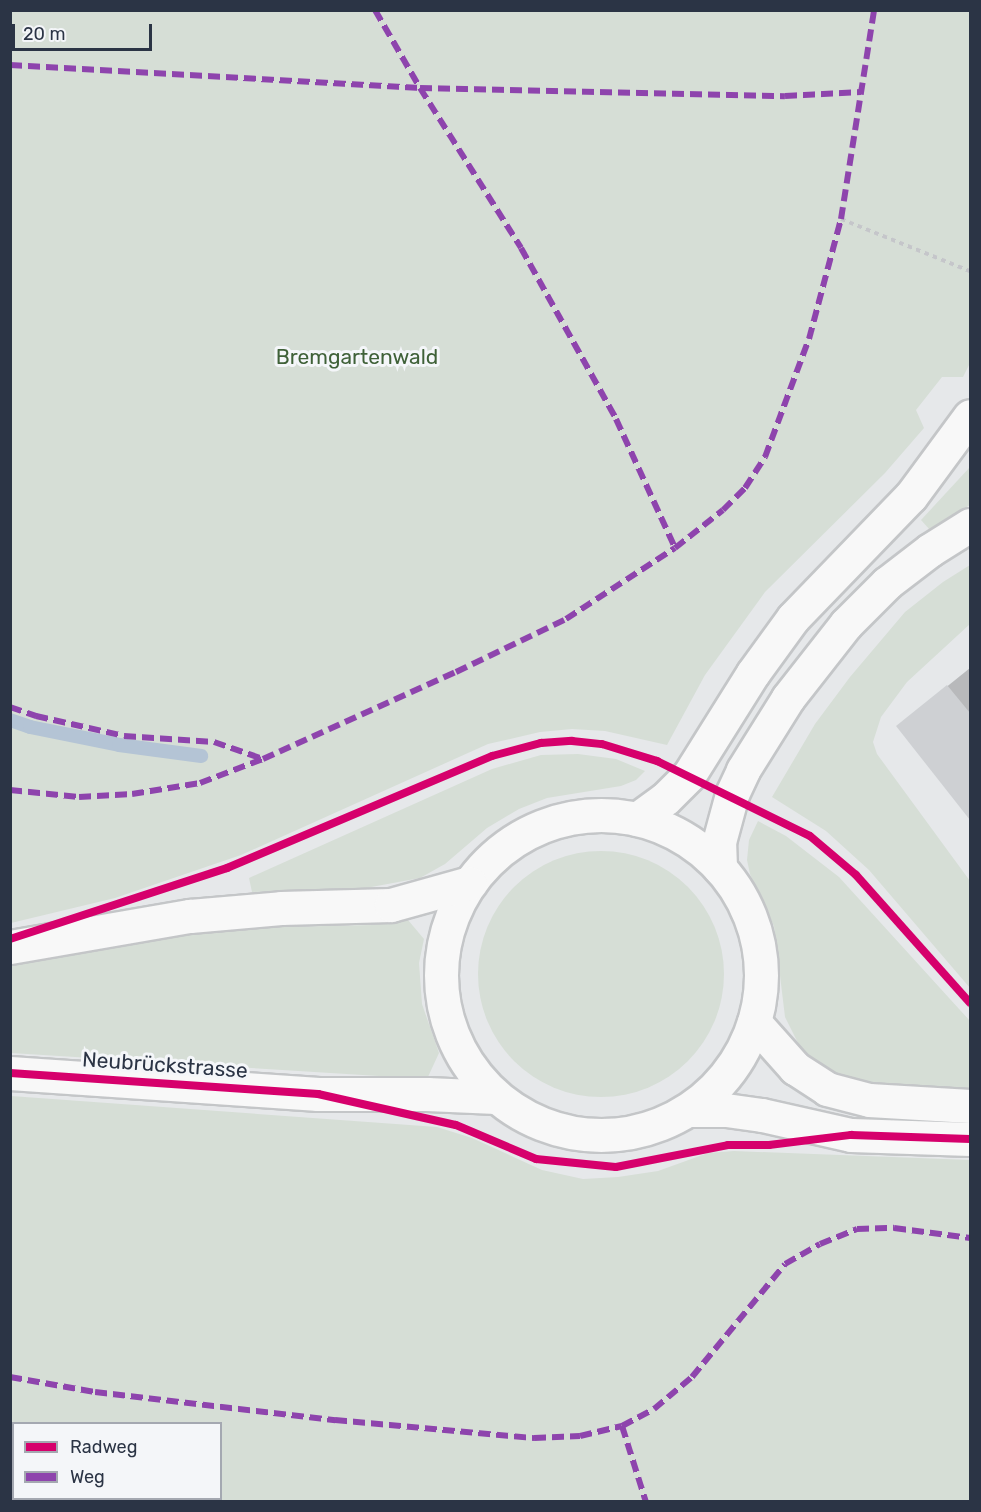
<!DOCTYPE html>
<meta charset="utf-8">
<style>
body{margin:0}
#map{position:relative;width:981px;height:1512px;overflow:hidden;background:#e6e8ea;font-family:Rubik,sans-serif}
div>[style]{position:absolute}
.green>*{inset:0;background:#d6ded6}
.round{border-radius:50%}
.shadow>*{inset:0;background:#0003}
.stream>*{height:14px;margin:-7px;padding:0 7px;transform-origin:7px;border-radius:7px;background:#b4c4d5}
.building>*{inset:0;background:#ced0d3}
.path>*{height:4px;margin-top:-2px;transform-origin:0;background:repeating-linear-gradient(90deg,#c5c6ca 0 4.5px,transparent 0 9px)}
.roads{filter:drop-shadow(2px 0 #c4c6c8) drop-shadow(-2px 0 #c4c6c8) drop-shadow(0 2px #c4c6c8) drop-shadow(0 -2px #c4c6c8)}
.secondary>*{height:33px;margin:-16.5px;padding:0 16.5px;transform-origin:16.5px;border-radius:16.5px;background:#f8f8f8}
.secondary>.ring{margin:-16.5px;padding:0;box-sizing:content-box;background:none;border:33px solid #f8f8f8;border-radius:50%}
.highway>*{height:33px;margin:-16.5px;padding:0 16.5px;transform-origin:16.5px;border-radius:16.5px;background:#f8f8f8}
.quiet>*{height:6px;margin-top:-3px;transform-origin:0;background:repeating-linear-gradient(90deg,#8e44ad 0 12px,transparent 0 18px)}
.cycleway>*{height:8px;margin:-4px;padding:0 4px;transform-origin:4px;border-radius:4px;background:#d6006c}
span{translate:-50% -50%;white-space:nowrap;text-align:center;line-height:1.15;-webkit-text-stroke:6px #f4f6f9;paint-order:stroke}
.park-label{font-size:21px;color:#3f6138}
.street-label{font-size:21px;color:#2b3445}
.frame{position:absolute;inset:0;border:12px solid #2b3445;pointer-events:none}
.legend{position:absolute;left:12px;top:1422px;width:210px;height:78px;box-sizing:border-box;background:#f4f6f9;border:2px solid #a4a8b1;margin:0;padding:8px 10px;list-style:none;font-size:18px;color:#2b3445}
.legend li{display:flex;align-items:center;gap:12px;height:30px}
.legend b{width:30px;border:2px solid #a4a8b1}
.scale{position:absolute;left:12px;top:24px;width:140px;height:27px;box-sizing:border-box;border:3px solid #2b3445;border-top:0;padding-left:8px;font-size:18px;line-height:21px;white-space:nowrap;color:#2b3445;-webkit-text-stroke:4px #f4f6f9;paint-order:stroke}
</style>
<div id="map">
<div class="green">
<div style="clip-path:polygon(10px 11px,970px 11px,970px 363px,963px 377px,942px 377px,916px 410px,924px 428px,885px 473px,765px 592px,705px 675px,667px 745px,605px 731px,572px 729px,540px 732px,488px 744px,241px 855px,115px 898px,11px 923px)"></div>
<div style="clip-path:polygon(970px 467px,970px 505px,930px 530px,921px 520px)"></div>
<div style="clip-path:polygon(970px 565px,970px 624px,907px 682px,881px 717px,873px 742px,877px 754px,970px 881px,970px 988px,869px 870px,826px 831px,772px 797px,815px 724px,850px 677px,905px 612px,943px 582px)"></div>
<div style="clip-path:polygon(578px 754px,616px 759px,645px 771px,636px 780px,621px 786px,547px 798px,519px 809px,487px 828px,445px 864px,420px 878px,366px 888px,252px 892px,249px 878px,492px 769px,541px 755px)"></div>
<div style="clip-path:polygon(758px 821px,786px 836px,839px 877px,970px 1021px,970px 1095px,898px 1092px,840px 1078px,818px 1065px,799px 1045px,785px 1017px,774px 926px,750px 874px,747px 860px,749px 840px)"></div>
<div class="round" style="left:478px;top:851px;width:246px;height:246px"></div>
<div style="clip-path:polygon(408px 920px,424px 939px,419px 963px,422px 1004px,439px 1053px,427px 1079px,11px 1053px,10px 966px,133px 941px,233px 928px,372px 925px)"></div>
<div style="clip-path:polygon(evenodd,11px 1096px,437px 1127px,472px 1138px,542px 1170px,583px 1179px,618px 1177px,658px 1171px,708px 1153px,734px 1151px,970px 1160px,970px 1501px,11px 1501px,11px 1096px,14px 1424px,220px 1424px,220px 1498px,14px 1498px,14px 1424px)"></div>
</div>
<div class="shadow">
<div style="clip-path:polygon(970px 668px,970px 817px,898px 726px)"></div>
</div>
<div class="stream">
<div style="left:10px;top:720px;width:21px;rotate:19deg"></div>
<div style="left:30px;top:727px;width:91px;rotate:11.4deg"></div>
<div style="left:119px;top:745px;width:83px;rotate:7.6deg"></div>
</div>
<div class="building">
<div style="clip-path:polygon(947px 685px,970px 713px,970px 820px,896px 726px)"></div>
</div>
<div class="path">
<div style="left:841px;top:219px;width:139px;rotate:22deg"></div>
</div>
<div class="roads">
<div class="secondary">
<div class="ring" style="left:441px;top:815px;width:287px;height:287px"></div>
<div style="left:10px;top:947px;width:183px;rotate:-9.8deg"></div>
<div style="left:190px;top:916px;width:91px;rotate:-5deg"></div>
<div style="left:281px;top:908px;width:110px;rotate:-1.6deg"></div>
<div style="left:391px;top:905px;width:82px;rotate:-15.6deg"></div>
<div style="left:754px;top:1022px;width:62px;rotate:48.3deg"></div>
<div style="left:795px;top:1068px;width:38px;rotate:33deg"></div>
<div style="left:827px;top:1089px;width:43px;rotate:14.7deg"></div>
<div style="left:869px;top:1100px;width:101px;rotate:3.4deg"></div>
<div style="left:10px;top:1073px;width:309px;rotate:3.9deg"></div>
<div style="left:318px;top:1094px;width:109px"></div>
<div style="left:427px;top:1094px;width:69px;rotate:2.5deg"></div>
<div style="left:688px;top:1110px;width:38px"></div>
<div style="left:726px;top:1110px;width:36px;rotate:8deg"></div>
<div style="left:762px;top:1115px;width:91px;rotate:12.7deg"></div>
<div style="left:851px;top:1135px;width:119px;rotate:1.9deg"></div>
</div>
<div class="highway">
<div style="left:637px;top:819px;width:34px;rotate:-36deg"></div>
<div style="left:665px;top:799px;width:34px;rotate:-45deg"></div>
<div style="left:689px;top:775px;width:120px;rotate:-57.9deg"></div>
<div style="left:753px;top:673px;width:68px;rotate:-54deg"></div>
<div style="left:793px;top:618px;width:170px;rotate:-46deg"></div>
<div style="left:911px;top:496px;width:99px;rotate:-53.6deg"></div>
<div style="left:720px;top:868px;width:26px;rotate:-92deg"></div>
<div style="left:719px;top:842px;width:50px;rotate:-74.8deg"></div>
<div style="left:732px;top:794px;width:26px;rotate:-65deg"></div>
<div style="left:743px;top:770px;width:85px;rotate:-58deg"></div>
<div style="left:788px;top:698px;width:94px;rotate:-51.9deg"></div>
<div style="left:846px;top:624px;width:58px;rotate:-45deg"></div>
<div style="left:887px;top:583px;width:54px;rotate:-37.5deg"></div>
<div style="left:930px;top:550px;width:47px;rotate:-32deg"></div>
</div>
</div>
<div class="quiet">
<div style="left:375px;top:10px;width:90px;rotate:60deg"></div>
<div style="left:420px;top:88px;width:189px;rotate:57.7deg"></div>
<div style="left:521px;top:248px;width:196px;rotate:60.9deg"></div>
<div style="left:616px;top:419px;width:142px;rotate:65.4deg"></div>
<div style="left:10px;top:65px;width:411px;rotate:3.2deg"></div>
<div style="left:420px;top:88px;width:365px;rotate:1.3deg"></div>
<div style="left:785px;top:96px;width:76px;rotate:-3deg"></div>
<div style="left:10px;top:707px;width:28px;rotate:19deg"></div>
<div style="left:36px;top:716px;width:90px;rotate:12.8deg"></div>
<div style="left:124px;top:736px;width:90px;rotate:3.8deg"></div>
<div style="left:214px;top:742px;width:52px;rotate:19.1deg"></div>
<div style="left:10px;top:790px;width:69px;rotate:5.8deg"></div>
<div style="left:79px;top:797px;width:53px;rotate:-3.2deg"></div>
<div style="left:132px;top:794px;width:69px;rotate:-9.2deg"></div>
<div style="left:200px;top:783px;width:67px;rotate:-20.9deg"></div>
<div style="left:263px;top:759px;width:212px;rotate:-24.3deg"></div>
<div style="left:456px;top:672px;width:122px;rotate:-25.7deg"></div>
<div style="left:566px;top:619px;width:130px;rotate:-33.1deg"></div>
<div style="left:675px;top:548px;width:61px;rotate:-38.4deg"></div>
<div style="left:723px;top:510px;width:31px;rotate:-45deg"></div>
<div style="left:745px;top:488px;width:37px;rotate:-57deg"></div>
<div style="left:765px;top:457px;width:126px;rotate:-69.6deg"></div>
<div style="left:809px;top:339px;width:124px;rotate:-75.1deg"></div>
<div style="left:841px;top:219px;width:212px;rotate:-81deg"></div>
<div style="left:10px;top:1377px;width:86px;rotate:10deg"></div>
<div style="left:95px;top:1392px;width:242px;rotate:6.7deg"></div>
<div style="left:335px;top:1420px;width:200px;rotate:5.2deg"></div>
<div style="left:534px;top:1438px;width:46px;rotate:-2.5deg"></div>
<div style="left:580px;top:1436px;width:43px;rotate:-13.4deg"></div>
<div style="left:622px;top:1426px;width:36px;rotate:-28deg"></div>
<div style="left:654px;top:1409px;width:50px;rotate:-40.1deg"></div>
<div style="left:692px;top:1377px;width:146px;rotate:-50.5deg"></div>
<div style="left:785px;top:1264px;width:40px;rotate:-29.7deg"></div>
<div style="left:820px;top:1244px;width:40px;rotate:-22deg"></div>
<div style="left:857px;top:1229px;width:37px;rotate:-2deg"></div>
<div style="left:894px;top:1228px;width:77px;rotate:7.5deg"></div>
<div style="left:622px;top:1426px;width:80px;rotate:72.5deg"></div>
</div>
<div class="cycleway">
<div style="left:10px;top:939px;width:228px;rotate:-18.1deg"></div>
<div style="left:227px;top:868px;width:288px;rotate:-22.9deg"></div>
<div style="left:492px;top:756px;width:51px;rotate:-14.9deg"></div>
<div style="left:541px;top:743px;width:31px;rotate:-4deg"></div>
<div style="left:572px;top:741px;width:30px;rotate:6deg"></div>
<div style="left:602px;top:744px;width:58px;rotate:17.2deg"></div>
<div style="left:657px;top:761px;width:170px;rotate:26.1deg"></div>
<div style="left:810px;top:836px;width:60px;rotate:40.3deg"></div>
<div style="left:856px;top:875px;width:171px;rotate:48.3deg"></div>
<div style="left:10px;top:1073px;width:309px;rotate:3.9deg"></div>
<div style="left:318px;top:1094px;width:141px;rotate:12.7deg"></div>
<div style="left:456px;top:1125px;width:87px;rotate:23deg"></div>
<div style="left:536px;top:1159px;width:80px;rotate:5.7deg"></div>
<div style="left:616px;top:1167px;width:114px;rotate:-11.1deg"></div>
<div style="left:728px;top:1145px;width:41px"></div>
<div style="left:769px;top:1145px;width:83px;rotate:-7deg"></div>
<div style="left:851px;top:1135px;width:119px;rotate:1.9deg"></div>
</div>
<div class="park-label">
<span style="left:357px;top:357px">Bremgartenwald</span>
</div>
<div class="street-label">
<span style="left:165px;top:1065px;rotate:4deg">Neubrückstrasse</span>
</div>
<div class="frame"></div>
<ul class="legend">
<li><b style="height:8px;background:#d6006c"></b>Radweg</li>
<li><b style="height:8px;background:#8e44ad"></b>Weg</li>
</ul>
<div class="scale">20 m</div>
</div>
